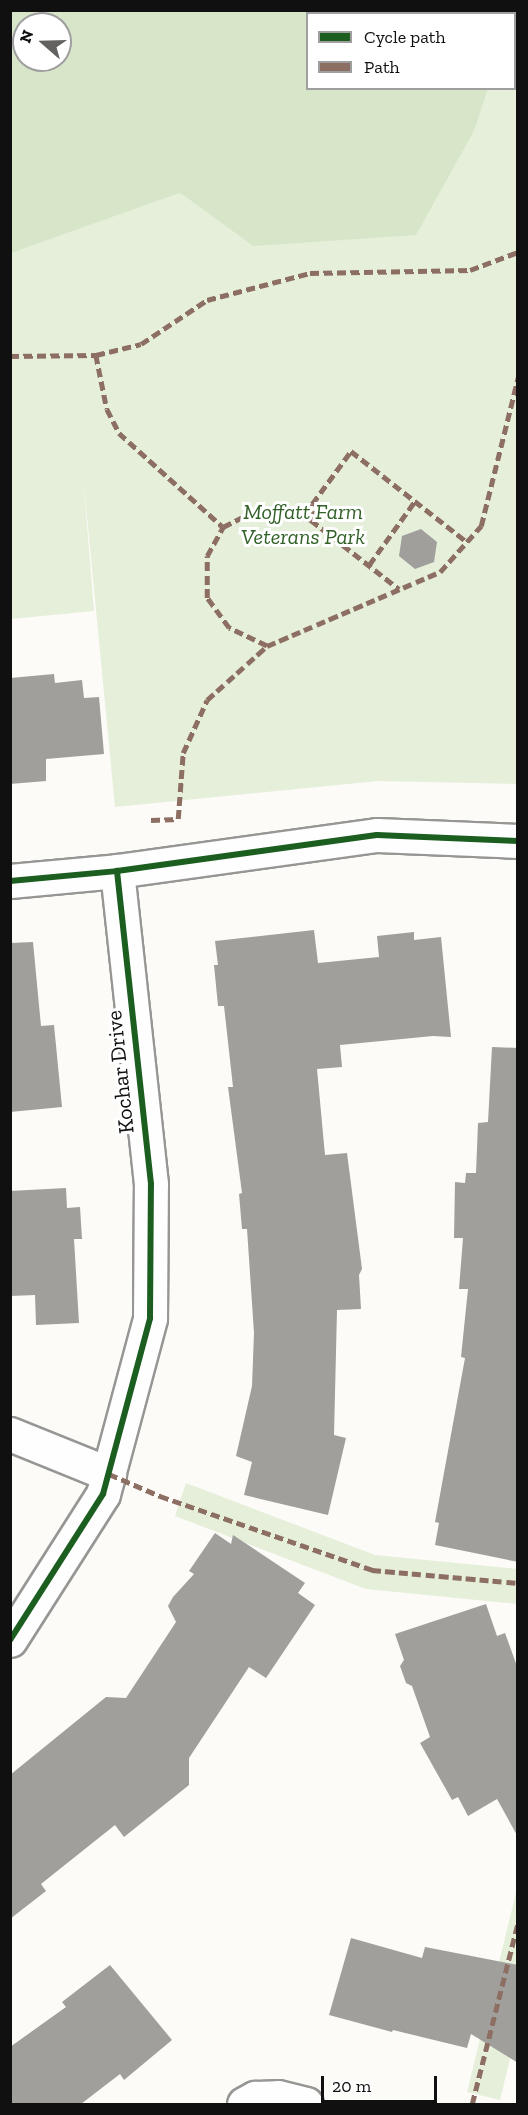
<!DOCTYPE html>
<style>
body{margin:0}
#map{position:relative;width:528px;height:2115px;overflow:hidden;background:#fcfbf7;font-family:"Zilla Slab",serif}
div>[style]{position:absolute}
.green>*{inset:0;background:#e5efda}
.forest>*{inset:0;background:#d7e6c9}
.building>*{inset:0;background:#a09f9c}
.roads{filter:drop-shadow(2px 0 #969694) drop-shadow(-2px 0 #969694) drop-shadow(0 2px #969694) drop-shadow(0 -2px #969694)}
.minor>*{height:33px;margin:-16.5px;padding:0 16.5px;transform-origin:16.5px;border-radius:16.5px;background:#fffefe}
.quiet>*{height:4.5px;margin-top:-2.25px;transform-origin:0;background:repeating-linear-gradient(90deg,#8d6e63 0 9px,transparent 0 13.5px)}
.cycleway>*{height:6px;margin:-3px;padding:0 3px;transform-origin:3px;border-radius:3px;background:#1b5e20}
span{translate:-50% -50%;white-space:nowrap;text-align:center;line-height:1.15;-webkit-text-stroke:6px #fff;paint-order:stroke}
.park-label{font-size:22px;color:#326128;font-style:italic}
.street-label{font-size:22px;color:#101010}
.frame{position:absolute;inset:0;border:12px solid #101010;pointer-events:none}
.legend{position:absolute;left:306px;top:12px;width:210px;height:78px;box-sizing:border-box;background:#fff;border:2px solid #9f9f9f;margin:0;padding:8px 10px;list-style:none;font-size:18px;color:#101010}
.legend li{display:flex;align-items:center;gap:12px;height:30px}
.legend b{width:30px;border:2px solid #9f9f9f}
.north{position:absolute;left:12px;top:12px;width:60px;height:60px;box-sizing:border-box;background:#fff;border:2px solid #9f9f9f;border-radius:50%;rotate:290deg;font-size:16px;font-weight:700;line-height:24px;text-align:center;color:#101010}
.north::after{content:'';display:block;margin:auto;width:21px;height:27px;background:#636261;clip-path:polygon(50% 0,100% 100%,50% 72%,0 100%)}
.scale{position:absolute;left:321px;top:2076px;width:116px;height:27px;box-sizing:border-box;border:3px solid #101010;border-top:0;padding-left:8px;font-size:18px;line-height:21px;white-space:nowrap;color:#101010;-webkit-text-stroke:4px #fff;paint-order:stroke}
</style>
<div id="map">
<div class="green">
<div style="clip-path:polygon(512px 11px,517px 11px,517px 784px,378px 781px,115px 807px,83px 475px,94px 611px,11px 619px,10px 253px,180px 193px,253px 246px,475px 129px,488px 89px,514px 88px,514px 14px,511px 13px)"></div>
<div style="clip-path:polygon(186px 1483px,375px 1555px,517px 1569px,517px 1604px,366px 1589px,175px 1516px)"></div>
<div style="clip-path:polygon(517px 1889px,517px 2030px,500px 2100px,467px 2092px)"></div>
</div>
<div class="forest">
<div style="clip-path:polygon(evenodd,10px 11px,11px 10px,512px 11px,511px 14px,308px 14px,308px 88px,488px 89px,475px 129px,416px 235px,253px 246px,180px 193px,11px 253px,10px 11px,24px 24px,60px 24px,60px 60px,24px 60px,24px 24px)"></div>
</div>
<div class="building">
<div style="clip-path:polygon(421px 529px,437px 542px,434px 562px,415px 569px,399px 556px,402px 536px)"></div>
<div style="clip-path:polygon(54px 674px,55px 683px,82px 680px,84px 698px,99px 697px,104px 754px,46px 759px,46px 781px,10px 784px,10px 678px)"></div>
<div style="clip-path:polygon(314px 930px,318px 963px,379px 957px,377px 936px,414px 932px,414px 940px,441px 937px,451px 1037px,433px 1036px,340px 1045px,342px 1067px,317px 1069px,325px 1155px,347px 1153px,362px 1269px,359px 1275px,361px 1309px,337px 1310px,334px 1435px,346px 1438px,328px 1515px,244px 1495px,252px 1462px,236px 1456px,252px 1386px,254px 1333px,247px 1229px,242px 1229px,239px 1194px,242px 1193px,228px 1087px,233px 1087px,224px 1006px,218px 1006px,214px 965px,218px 965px,215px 941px)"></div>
<div style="clip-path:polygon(33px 942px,41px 1026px,54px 1025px,62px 1107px,10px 1112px,10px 943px)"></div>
<div style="clip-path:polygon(492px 1047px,518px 1048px,518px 1562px,435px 1545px,439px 1523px,435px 1522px,465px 1358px,461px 1357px,468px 1289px,459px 1289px,463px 1238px,454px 1238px,455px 1182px,465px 1183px,466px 1173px,476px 1173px,478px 1123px,488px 1122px)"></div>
<div style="clip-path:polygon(66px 1188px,67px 1208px,80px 1207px,82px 1239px,74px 1239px,79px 1323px,36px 1325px,35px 1295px,10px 1296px,10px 1191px)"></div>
<div style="clip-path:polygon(215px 1533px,231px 1544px,233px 1535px,305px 1583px,298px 1593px,315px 1605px,266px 1678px,249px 1667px,189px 1758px,189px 1785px,124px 1837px,115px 1825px,41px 1884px,46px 1891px,10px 1919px,10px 1775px,106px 1697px,126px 1698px,176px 1622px,168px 1606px,173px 1597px,194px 1574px,189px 1571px)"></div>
<div style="clip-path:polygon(486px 1604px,497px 1636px,505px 1633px,518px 1669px,518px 1837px,497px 1799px,468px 1816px,458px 1797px,452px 1800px,420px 1743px,430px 1737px,412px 1686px,406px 1683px,400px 1666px,404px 1660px,395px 1634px)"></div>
<div style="clip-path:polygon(351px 1938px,422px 1958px,425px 1947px,518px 1965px,518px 2063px,471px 2034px,467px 2048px,393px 2030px,392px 2032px,329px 2015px)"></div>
<div style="clip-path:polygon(110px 1965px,172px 2040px,124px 2080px,120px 2074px,81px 2104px,10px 2104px,10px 2047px,66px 2007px,62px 2002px)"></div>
</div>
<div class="roads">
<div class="minor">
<div style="left:10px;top:881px;width:107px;rotate:-5.3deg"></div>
<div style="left:117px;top:871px;width:262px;rotate:-7.9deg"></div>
<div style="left:377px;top:835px;width:141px;rotate:2.4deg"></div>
<div style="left:10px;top:1434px;width:107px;rotate:22deg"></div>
<div style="left:10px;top:1640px;width:173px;rotate:-57.5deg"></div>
<div style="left:103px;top:1494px;width:182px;rotate:-75deg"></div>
<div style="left:150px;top:1318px;width:134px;rotate:-89.6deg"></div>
<div style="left:151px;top:1184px;width:315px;rotate:-96.2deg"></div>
<div style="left:244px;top:2104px;width:13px;rotate:-29deg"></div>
<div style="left:255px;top:2098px;width:23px;rotate:-2deg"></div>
<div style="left:278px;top:2097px;width:29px;rotate:14deg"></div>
</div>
</div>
<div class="quiet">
<div style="left:96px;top:355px;width:55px;rotate:78.5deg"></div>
<div style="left:107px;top:409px;width:27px;rotate:63deg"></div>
<div style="left:119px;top:433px;width:140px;rotate:42.1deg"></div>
<div style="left:10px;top:356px;width:86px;rotate:-0.7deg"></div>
<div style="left:96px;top:355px;width:46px;rotate:-13.7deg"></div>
<div style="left:141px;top:344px;width:79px;rotate:-33.7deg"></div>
<div style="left:207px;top:300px;width:106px;rotate:-14.7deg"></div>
<div style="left:310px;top:273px;width:160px;rotate:-1.1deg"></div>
<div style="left:470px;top:270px;width:51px;rotate:-20.6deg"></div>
<div style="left:311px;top:520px;width:16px;rotate:-86deg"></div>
<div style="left:312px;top:504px;width:66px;rotate:-53.7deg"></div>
<div style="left:351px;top:451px;width:147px;rotate:38.1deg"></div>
<div style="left:369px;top:565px;width:79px;rotate:-54.3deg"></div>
<div style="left:267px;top:646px;width:42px;rotate:-154.7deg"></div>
<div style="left:229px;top:628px;width:37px;rotate:-126deg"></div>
<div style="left:207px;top:598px;width:42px;rotate:-90deg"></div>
<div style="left:207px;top:556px;width:33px;rotate:-61deg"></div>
<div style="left:223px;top:527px;width:38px;rotate:-27deg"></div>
<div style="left:257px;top:510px;width:33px;rotate:5deg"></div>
<div style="left:290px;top:513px;width:22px;rotate:18deg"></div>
<div style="left:311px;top:520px;width:112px;rotate:38.1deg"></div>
<div style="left:151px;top:820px;width:27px;rotate:-2deg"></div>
<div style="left:178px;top:819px;width:66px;rotate:-85.7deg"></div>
<div style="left:183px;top:753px;width:58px;rotate:-65.6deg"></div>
<div style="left:207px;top:700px;width:81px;rotate:-42deg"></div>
<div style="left:267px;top:646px;width:188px;rotate:-23.2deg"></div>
<div style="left:440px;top:572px;width:62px;rotate:-48.3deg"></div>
<div style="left:481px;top:526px;width:153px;rotate:-76deg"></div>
<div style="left:109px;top:1474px;width:56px;rotate:23.3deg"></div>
<div style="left:160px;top:1496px;width:225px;rotate:19.2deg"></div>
<div style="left:372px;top:1570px;width:147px;rotate:5.1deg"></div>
<div style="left:472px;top:2104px;width:188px;rotate:-75.8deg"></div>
</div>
<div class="cycleway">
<div style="left:10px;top:881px;width:107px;rotate:-5.3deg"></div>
<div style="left:117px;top:871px;width:262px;rotate:-7.9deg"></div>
<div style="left:377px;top:835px;width:141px;rotate:2.4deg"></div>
<div style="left:10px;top:1640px;width:173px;rotate:-57.5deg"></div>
<div style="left:103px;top:1494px;width:182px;rotate:-75deg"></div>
<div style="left:150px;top:1318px;width:134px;rotate:-89.6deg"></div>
<div style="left:151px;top:1184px;width:315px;rotate:-96.2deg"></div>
</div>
<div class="park-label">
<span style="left:303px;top:524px">Moffatt Farm<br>Veterans Park</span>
</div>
<div class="street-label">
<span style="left:120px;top:1072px;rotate:-96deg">Kochar Drive</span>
</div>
<div class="frame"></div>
<ul class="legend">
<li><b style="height:8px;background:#1b5e20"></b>Cycle path</li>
<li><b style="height:8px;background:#8d6e63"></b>Path</li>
</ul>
<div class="north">N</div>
<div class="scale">20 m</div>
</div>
